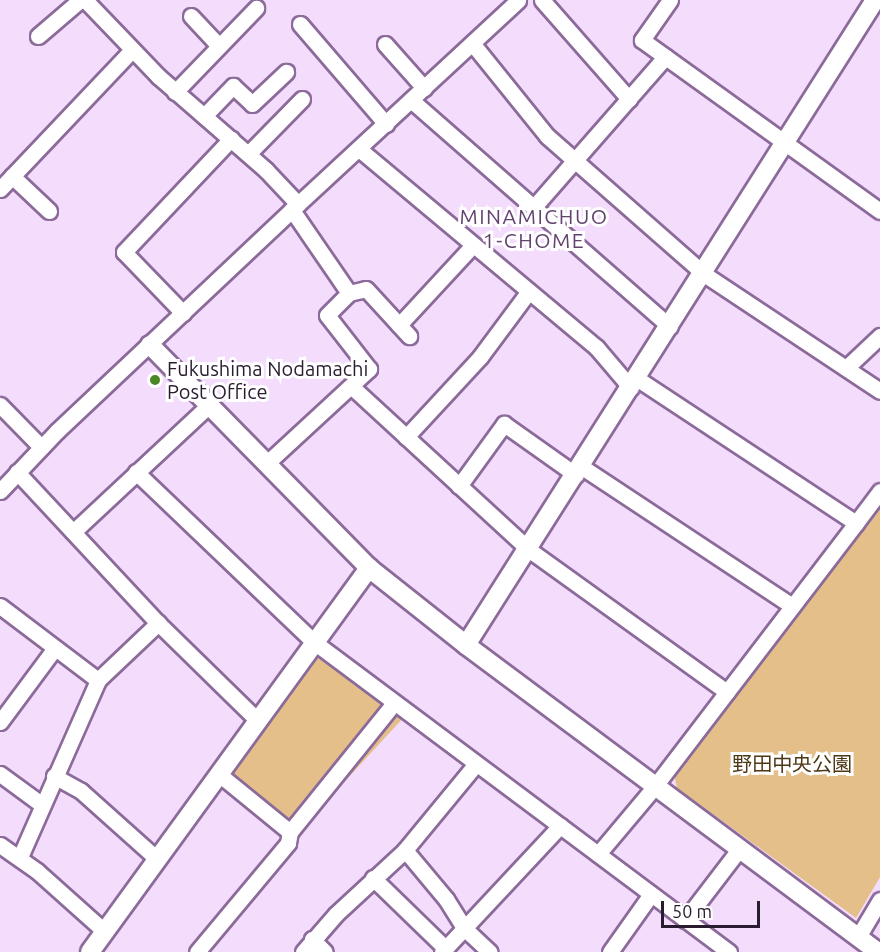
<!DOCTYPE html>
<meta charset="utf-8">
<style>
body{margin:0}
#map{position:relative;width:880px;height:952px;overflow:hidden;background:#f3dcfc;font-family:Ubuntu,"Noto Sans JP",sans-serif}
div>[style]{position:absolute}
.green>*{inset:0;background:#e4bf8a}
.roads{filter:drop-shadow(2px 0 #8c6a9a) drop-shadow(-2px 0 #8c6a9a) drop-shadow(0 2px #8c6a9a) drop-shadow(0 -2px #8c6a9a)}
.minor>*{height:15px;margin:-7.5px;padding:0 7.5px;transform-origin:7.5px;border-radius:7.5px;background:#fff}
.tertiary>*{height:18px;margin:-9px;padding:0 9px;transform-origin:9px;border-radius:9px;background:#fff}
.dots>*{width:16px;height:16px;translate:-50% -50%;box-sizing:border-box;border:3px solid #fff;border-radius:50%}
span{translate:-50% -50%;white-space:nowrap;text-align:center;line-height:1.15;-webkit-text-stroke:6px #fff;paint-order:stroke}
.poi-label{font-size:20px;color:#2a1c30}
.left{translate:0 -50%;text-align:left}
.park-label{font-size:20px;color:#4d3816}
.neighbourhood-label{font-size:21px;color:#63426f;letter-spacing:1.5px}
.scale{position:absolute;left:661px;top:901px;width:99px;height:27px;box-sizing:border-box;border:3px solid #2a1c30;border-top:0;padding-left:8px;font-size:18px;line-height:21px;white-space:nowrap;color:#2a1c30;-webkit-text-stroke:4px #fff;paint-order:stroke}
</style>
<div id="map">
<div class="green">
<div style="clip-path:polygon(880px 503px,880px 877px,856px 918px,677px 788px,674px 774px)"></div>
<div style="clip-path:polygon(308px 640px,405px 716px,288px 843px,208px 776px)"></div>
</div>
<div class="roads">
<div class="minor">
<div style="left:542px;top:0;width:132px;rotate:48.7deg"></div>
<div style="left:670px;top:0;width:49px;rotate:125deg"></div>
<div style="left:642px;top:40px;width:293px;rotate:35.7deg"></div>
<div style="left:191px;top:16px;width:41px;rotate:47deg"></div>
<div style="left:300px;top:24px;width:132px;rotate:49.3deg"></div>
<div style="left:38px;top:36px;width:55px;rotate:-40.6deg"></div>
<div style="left:472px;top:43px;width:119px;rotate:51.1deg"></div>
<div style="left:547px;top:136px;width:209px;rotate:41.3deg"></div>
<div style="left:704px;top:274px;width:211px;rotate:33.6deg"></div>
<div style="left:385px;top:44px;width:59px;rotate:48.4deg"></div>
<div style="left:175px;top:92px;width:117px;rotate:-46deg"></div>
<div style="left:411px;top:100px;width:344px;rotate:41.2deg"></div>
<div style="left:204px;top:116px;width:42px;rotate:-46deg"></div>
<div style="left:233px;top:86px;width:26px;rotate:43deg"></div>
<div style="left:252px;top:104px;width:47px;rotate:-43.3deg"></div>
<div style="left:359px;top:149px;width:310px;rotate:39.9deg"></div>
<div style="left:597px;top:348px;width:52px;rotate:49.6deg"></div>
<div style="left:248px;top:154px;width:77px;rotate:-45.5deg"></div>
<div style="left:12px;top:176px;width:51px;rotate:43.4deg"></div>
<div style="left:0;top:189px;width:192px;rotate:-46.5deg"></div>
<div style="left:298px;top:204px;width:300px;rotate:-42.8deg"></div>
<div style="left:533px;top:208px;width:201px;rotate:-48.8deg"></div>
<div style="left:349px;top:293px;width:17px;rotate:-13deg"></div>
<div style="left:366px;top:289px;width:64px;rotate:47.5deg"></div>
<div style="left:183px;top:313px;width:85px;rotate:-134deg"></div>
<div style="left:124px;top:252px;width:156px;rotate:-46.6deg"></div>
<div style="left:399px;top:325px;width:109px;rotate:-47.2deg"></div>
<div style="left:846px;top:368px;width:47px;rotate:-43.3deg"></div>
<div style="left:351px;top:386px;width:241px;rotate:42.6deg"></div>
<div style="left:528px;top:549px;width:245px;rotate:35.7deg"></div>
<div style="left:0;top:405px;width:59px;rotate:45.7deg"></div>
<div style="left:406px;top:437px;width:109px;rotate:-47.2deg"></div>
<div style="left:480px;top:357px;width:82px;rotate:-53.4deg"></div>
<div style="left:267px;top:463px;width:139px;rotate:-42.7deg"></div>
<div style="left:369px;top:369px;width:68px;rotate:-127.9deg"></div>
<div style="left:327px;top:315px;width:31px;rotate:-45deg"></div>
<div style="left:349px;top:293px;width:101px;rotate:-124.5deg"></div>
<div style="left:582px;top:467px;width:252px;rotate:33.5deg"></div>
<div style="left:17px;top:472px;width:207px;rotate:47deg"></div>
<div style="left:158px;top:623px;width:140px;rotate:44.4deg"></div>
<div style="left:136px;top:472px;width:246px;rotate:43.7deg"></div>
<div style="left:314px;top:642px;width:518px;rotate:36.76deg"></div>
<div style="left:459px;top:486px;width:77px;rotate:-54deg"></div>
<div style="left:504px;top:424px;width:88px;rotate:35.3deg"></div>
<div style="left:0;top:491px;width:83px;rotate:-46.5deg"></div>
<div style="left:57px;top:431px;width:331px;rotate:-43.3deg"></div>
<div style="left:298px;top:204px;width:47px;rotate:-133.3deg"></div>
<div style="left:266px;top:170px;width:143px;rotate:-139deg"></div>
<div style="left:158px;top:76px;width:105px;rotate:-133.8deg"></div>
<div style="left:856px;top:523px;width:40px;rotate:-53deg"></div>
<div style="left:73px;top:532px;width:185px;rotate:-43deg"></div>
<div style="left:0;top:606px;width:123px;rotate:37.1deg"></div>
<div style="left:0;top:722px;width:92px;rotate:-53.4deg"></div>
<div style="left:0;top:774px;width:51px;rotate:36.2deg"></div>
<div style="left:220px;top:775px;width:90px;rotate:39.2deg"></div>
<div style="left:54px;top:776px;width:31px;rotate:29deg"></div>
<div style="left:81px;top:791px;width:102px;rotate:41.8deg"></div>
<div style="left:0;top:845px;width:45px;rotate:35.1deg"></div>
<div style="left:37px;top:871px;width:90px;rotate:41.8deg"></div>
<div style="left:405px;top:850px;width:64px;rotate:50.1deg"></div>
<div style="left:446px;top:899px;width:34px;rotate:58deg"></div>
<div style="left:464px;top:928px;width:35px;rotate:43deg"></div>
<div style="left:598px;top:854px;width:89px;rotate:-50deg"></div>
<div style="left:655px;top:786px;width:331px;rotate:-52.6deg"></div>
<div style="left:856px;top:523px;width:261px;rotate:-146.6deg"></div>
<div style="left:20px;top:857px;width:193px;rotate:-66.2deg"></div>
<div style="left:98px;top:680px;width:83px;rotate:-43.5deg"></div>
<div style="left:373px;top:878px;width:100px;rotate:44.2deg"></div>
<div style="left:685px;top:920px;width:91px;rotate:-52.6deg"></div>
<div style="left:858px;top:937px;width:43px;rotate:-59.3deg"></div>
<div style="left:312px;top:939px;width:18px;rotate:45deg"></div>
<div style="left:197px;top:952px;width:142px;rotate:-50.1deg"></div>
<div style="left:288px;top:843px;width:11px;rotate:-80deg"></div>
<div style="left:290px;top:832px;width:166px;rotate:-51.1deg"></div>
<div style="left:303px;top:952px;width:50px;rotate:-49deg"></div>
<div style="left:336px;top:914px;width:94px;rotate:-42.8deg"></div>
<div style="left:405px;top:850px;width:110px;rotate:-50.5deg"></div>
<div style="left:442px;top:952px;width:173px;rotate:-46.9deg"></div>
<div style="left:610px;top:952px;width:71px;rotate:-54.7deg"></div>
</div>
<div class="tertiary">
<div style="left:150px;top:345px;width:313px;rotate:45.5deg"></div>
<div style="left:369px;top:568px;width:124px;rotate:38.4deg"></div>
<div style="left:466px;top:645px;width:514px;rotate:36.69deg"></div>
<div style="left:466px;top:645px;width:764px;rotate:-57.62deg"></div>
<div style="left:90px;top:952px;width:475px;rotate:-54deg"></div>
</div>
</div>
<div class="dots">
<div style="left:155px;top:380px;background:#4a8726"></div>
</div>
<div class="poi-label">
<span class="left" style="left:167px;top:380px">Fukushima Nodamachi<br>Post Office</span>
</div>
<div class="park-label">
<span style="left:792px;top:763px">野田中央公園</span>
</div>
<div class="neighbourhood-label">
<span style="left:534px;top:228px">MINAMICHUO<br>1-CHOME</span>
</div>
<div class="scale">50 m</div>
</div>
